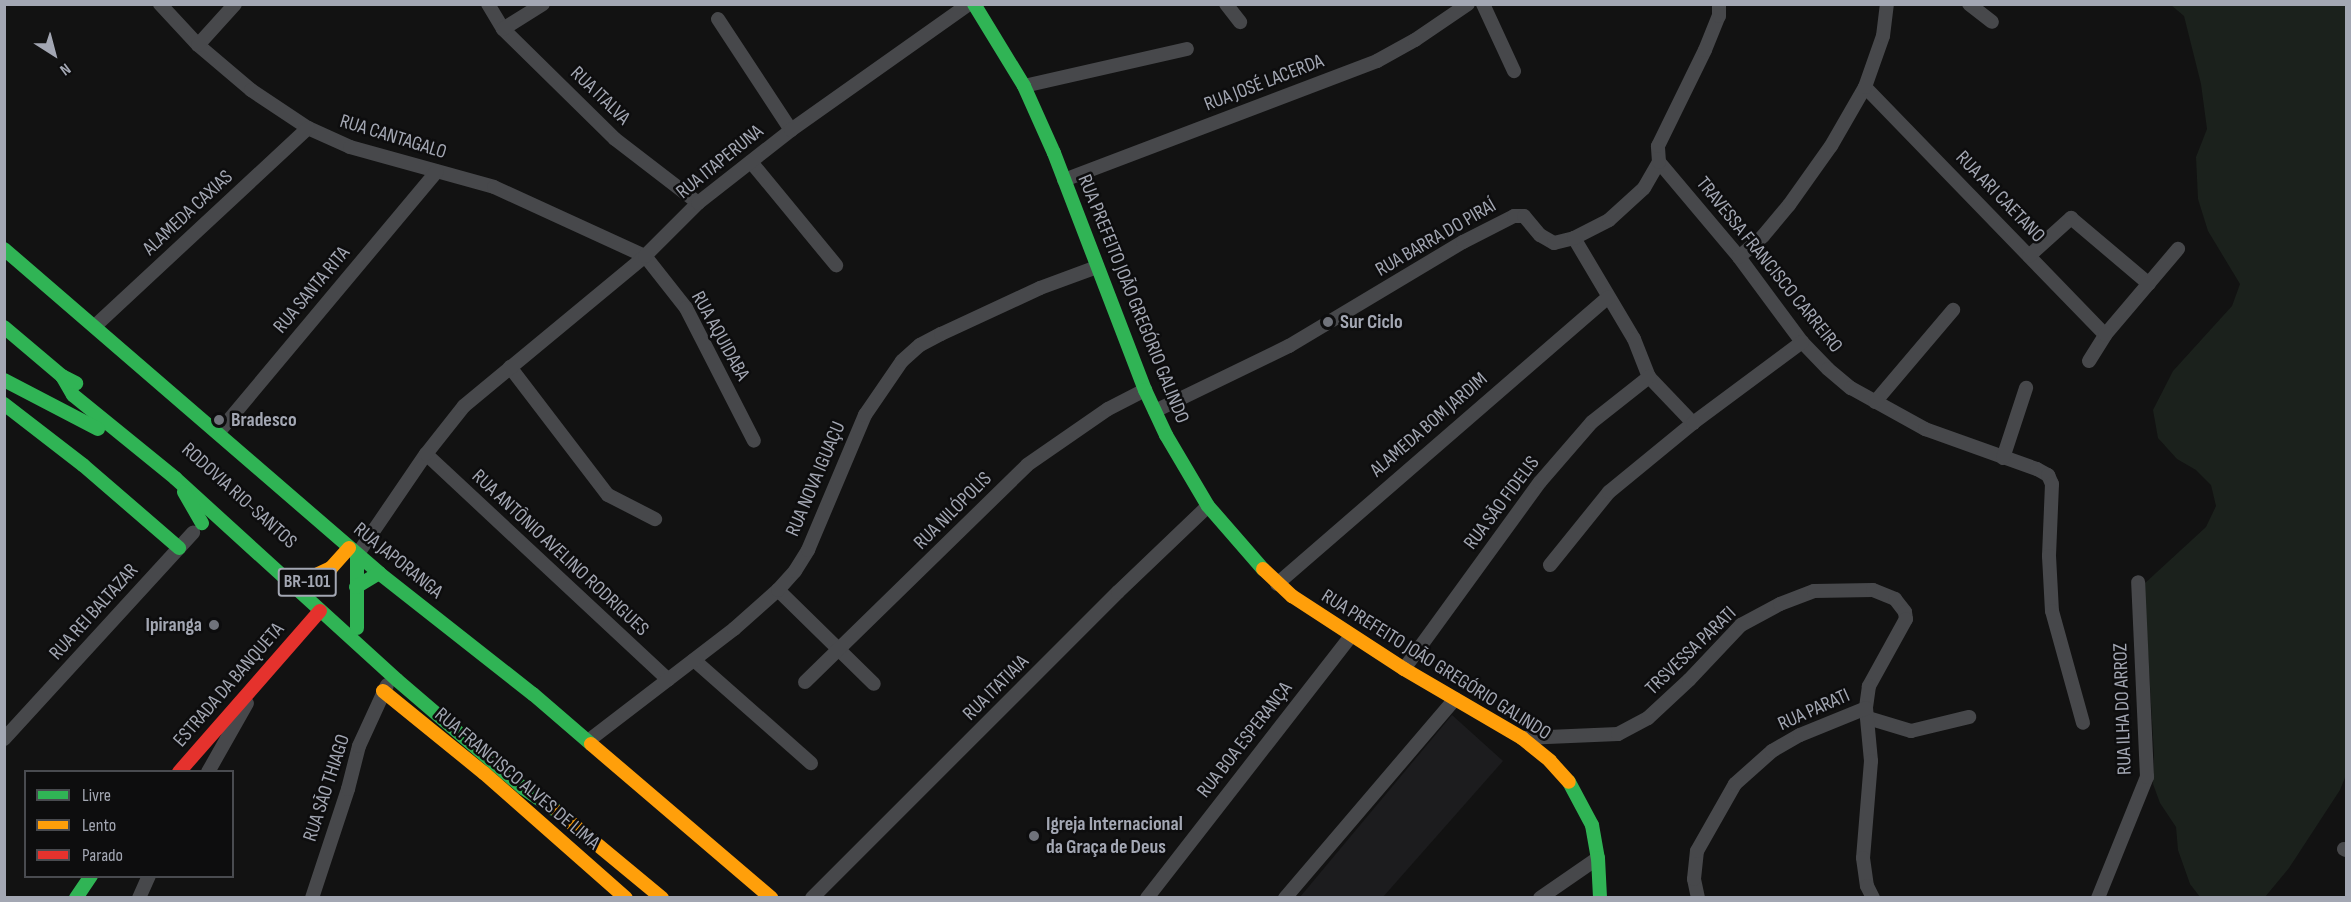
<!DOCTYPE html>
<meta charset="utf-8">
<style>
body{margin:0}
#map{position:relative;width:2351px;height:902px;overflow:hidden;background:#121212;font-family:"Sofia Sans Condensed",sans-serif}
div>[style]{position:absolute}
.built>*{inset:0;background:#1c1c1e}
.green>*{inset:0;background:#1b211c}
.street>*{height:14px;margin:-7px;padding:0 7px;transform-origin:7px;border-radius:7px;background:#47484b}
.fast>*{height:14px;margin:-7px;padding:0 7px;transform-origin:7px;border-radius:7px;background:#30b455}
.slow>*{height:14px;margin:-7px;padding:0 7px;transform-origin:7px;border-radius:7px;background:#ff9f0a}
.jam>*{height:14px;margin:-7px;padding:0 7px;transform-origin:7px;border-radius:7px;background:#e5322d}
.dots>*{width:16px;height:16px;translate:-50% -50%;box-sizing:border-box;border:3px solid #0d0d0e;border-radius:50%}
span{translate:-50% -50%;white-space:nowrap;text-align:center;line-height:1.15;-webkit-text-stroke:5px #0d0d0e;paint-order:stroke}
.shield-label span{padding:2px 4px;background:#0d0d0e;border:2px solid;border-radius:4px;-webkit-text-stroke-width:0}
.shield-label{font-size:18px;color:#a3a7b3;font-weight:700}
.street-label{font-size:20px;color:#a3a7b3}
.poi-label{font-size:20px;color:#a3a7b3;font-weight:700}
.left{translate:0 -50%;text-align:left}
.right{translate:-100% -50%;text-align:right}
.frame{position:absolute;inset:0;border:6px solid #a3a7b3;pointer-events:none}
.legend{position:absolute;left:24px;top:770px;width:210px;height:108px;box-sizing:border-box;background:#0d0d0e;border:2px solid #494b50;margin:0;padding:8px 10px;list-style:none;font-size:18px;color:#a3a7b3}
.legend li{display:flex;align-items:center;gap:12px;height:30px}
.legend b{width:30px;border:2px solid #494b50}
.north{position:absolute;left:24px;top:24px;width:60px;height:60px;-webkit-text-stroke:4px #0d0d0e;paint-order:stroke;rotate:144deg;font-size:16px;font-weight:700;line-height:24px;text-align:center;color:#a3a7b3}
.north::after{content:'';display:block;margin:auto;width:21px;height:27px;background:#a3a7b3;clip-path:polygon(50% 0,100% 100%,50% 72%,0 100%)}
</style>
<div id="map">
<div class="built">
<div style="clip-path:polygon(1452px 715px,1503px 761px,1383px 897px,1300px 897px)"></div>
</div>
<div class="green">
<div style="clip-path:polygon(2171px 5px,2346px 5px,2346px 775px,2340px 790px,2289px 868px,2265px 897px,2200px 897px,2190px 884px,2178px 850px,2176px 827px,2160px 803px,2153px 784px,2154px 754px,2144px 584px,2206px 527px,2216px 506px,2211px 485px,2196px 470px,2177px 459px,2158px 438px,2153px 410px,2173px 371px,2232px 306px,2240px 284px,2208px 231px,2198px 199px,2196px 157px,2207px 129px,2201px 84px,2184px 16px)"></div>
</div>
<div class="street">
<div style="left:160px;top:4px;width:56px;rotate:47.2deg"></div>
<div style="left:198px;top:45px;width:70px;rotate:40.3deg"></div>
<div style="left:251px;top:90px;width:69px;rotate:33.7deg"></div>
<div style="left:308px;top:128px;width:46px;rotate:24.3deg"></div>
<div style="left:350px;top:147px;width:149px;rotate:15.5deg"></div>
<div style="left:494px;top:187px;width:166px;rotate:24.6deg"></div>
<div style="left:645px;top:256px;width:66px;rotate:51.7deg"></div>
<div style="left:686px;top:308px;width:149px;rotate:62.9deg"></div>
<div style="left:488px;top:4px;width:29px;rotate:59deg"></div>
<div style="left:503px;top:29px;width:157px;rotate:44.5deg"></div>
<div style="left:615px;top:139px;width:105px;rotate:37.6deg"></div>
<div style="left:1226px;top:4px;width:23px;rotate:52deg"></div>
<div style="left:1483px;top:4px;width:74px;rotate:65.2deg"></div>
<div style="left:1969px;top:4px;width:29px;rotate:38deg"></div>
<div style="left:718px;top:19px;width:133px;rotate:56.7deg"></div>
<div style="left:503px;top:29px;width:47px;rotate:-32deg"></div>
<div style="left:198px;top:45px;width:55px;rotate:-47.9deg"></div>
<div style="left:1024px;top:86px;width:167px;rotate:-12.8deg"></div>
<div style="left:1865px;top:87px;width:345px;rotate:45.9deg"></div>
<div style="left:751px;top:162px;width:134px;rotate:50.5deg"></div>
<div style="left:1659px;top:162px;width:124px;rotate:49.9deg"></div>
<div style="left:1739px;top:257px;width:106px;rotate:53.5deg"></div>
<div style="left:1802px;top:342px;width:37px;rotate:46deg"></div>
<div style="left:1828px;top:369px;width:30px;rotate:40deg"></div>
<div style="left:1851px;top:388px;width:85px;rotate:29deg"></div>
<div style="left:1925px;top:429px;width:119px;rotate:19.7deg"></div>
<div style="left:2037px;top:469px;width:13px;rotate:29deg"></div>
<div style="left:2048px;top:475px;width:10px;rotate:66deg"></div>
<div style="left:2052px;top:484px;width:72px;rotate:92.4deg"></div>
<div style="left:2049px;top:556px;width:55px;rotate:86.9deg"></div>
<div style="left:2052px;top:611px;width:116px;rotate:74.5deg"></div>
<div style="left:1064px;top:180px;width:335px;rotate:-20.8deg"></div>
<div style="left:1377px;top:61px;width:43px;rotate:-28.9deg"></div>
<div style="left:1415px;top:40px;width:64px;rotate:-34.2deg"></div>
<div style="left:1574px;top:238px;width:117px;rotate:59.3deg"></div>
<div style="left:1634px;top:339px;width:41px;rotate:68.5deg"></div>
<div style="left:1649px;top:377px;width:64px;rotate:46.3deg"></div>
<div style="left:2029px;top:256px;width:57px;rotate:-42.1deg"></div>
<div style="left:2071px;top:218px;width:102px;rotate:40.2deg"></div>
<div style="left:1739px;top:257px;width:32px;rotate:-41deg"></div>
<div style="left:1763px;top:236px;width:40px;rotate:-50deg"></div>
<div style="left:1789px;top:205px;width:72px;rotate:-54.6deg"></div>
<div style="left:1831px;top:146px;width:68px;rotate:-60deg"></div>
<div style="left:1865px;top:87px;width:54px;rotate:-70.6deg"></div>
<div style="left:1883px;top:36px;width:32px;rotate:-83deg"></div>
<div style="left:95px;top:326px;width:291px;rotate:-42.9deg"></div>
<div style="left:2089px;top:361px;width:31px;rotate:-58deg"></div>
<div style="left:2105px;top:335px;width:113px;rotate:-49.7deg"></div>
<div style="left:510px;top:367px;width:161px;rotate:52.6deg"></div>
<div style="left:608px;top:495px;width:53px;rotate:27.1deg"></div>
<div style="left:1875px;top:402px;width:121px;rotate:-49.7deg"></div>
<div style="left:1155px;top:411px;width:149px;rotate:-25.9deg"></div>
<div style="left:1289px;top:346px;width:203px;rotate:-30.9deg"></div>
<div style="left:1463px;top:242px;width:57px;rotate:-27deg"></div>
<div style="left:1514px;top:216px;width:10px"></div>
<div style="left:1524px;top:216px;width:25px;rotate:50deg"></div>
<div style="left:1540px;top:235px;width:16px;rotate:30deg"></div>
<div style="left:1554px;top:243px;width:21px;rotate:-14deg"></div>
<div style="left:1574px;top:238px;width:39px;rotate:-27deg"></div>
<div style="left:1609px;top:220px;width:47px;rotate:-42.4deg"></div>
<div style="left:1644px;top:188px;width:30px;rotate:-60deg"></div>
<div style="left:1659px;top:162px;width:16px;rotate:-94deg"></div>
<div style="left:1658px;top:146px;width:107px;rotate:-63.9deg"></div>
<div style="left:1705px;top:50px;width:37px;rotate:-68deg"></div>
<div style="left:1719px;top:16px;width:12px;rotate:-90deg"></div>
<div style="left:218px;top:433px;width:341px;rotate:-50.1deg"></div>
<div style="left:426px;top:454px;width:331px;rotate:43deg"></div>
<div style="left:2003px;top:458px;width:74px;rotate:-71.8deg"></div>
<div style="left:357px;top:555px;width:122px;rotate:-55.7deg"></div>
<div style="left:426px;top:454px;width:61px;rotate:-51.6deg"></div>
<div style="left:464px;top:406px;width:235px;rotate:-39.6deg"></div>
<div style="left:645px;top:256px;width:75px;rotate:-45deg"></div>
<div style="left:698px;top:203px;width:118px;rotate:-38.1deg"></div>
<div style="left:791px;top:130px;width:218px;rotate:-35.3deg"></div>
<div style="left:1550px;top:565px;width:94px;rotate:-51.1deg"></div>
<div style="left:1609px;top:492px;width:109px;rotate:-39.4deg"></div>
<div style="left:1693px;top:423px;width:136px;rotate:-36.6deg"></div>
<div style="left:1277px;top:584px;width:438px;rotate:-40.9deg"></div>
<div style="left:778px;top:590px;width:134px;rotate:44.4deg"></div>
<div style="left:694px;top:660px;width:156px;rotate:41.4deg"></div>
<div style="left:1404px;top:669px;width:231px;rotate:-54deg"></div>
<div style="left:1540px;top:482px;width:79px;rotate:-49.1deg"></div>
<div style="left:1592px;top:422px;width:73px;rotate:-38.3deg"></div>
<div style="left:805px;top:682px;width:310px;rotate:-44.3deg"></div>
<div style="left:1027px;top:465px;width:98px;rotate:-34.7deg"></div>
<div style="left:1108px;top:409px;width:42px;rotate:-27.2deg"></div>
<div style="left:1868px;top:718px;width:45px;rotate:16.8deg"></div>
<div style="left:1911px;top:731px;width:60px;rotate:-13.6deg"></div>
<div style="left:1522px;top:738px;width:96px;rotate:-2.4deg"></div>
<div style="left:1618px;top:734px;width:34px;rotate:-28deg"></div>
<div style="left:1648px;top:718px;width:56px;rotate:-42.8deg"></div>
<div style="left:1689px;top:680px;width:76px;rotate:-46.6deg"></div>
<div style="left:1741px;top:625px;width:44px;rotate:-28.3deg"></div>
<div style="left:1780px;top:604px;width:36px;rotate:-21deg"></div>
<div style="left:1814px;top:591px;width:59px;rotate:-1deg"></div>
<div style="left:1873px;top:590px;width:24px;rotate:22deg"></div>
<div style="left:1895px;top:599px;width:16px;rotate:52deg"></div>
<div style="left:1905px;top:612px;width:7px;rotate:82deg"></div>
<div style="left:1906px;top:619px;width:77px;rotate:118.9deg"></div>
<div style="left:1869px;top:686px;width:22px;rotate:98deg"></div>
<div style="left:1866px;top:708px;width:53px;rotate:84.6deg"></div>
<div style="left:1871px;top:761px;width:97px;rotate:94.7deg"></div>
<div style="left:1863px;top:858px;width:28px;rotate:82deg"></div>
<div style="left:1867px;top:886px;width:13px;rotate:63deg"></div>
<div style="left:4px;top:739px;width:280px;rotate:-47.5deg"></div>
<div style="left:588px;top:741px;width:184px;rotate:-37.5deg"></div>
<div style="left:734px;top:629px;width:59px;rotate:-41.6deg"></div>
<div style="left:778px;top:590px;width:25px;rotate:-48deg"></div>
<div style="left:795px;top:571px;width:25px;rotate:-58deg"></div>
<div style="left:808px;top:550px;width:147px;rotate:-67.1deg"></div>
<div style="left:865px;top:415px;width:65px;rotate:-55.6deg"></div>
<div style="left:902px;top:361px;width:24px;rotate:-42deg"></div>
<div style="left:920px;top:345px;width:24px;rotate:-28deg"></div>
<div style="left:941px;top:334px;width:109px;rotate:-24.9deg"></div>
<div style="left:1040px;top:288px;width:61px;rotate:-20.2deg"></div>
<div style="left:208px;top:772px;width:79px;rotate:-60.5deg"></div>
<div style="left:2344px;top:849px;width:2px;rotate:27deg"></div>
<div style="left:139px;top:898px;width:24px;rotate:-66deg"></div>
<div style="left:312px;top:898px;width:115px;rotate:-71.7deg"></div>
<div style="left:348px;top:789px;width:44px;rotate:-75.7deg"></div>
<div style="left:359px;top:746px;width:67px;rotate:-65.3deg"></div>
<div style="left:812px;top:898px;width:433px;rotate:-45deg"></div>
<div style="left:1118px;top:592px;width:124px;rotate:-43.7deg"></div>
<div style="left:1147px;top:898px;width:332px;rotate:-52.1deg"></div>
<div style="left:1285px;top:898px;width:262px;rotate:-49.5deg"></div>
<div style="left:1540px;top:898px;width:70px;rotate:-34.6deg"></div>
<div style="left:1698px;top:898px;width:19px;rotate:-102deg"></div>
<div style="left:1694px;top:879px;width:28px;rotate:-84deg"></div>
<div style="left:1697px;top:851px;width:77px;rotate:-60.4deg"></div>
<div style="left:1735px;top:784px;width:50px;rotate:-41.7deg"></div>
<div style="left:1772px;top:751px;width:32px;rotate:-30deg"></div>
<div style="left:1800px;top:735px;width:71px;rotate:-22.2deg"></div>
<div style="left:2098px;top:898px;width:131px;rotate:-68deg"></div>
<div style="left:2147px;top:777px;width:195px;rotate:-92.6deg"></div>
</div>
<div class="fast">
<div style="left:974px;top:4px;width:96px;rotate:58.6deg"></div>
<div style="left:1024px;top:86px;width:73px;rotate:65.9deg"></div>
<div style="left:1054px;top:153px;width:254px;rotate:69deg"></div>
<div style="left:1145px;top:390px;width:50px;rotate:65deg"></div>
<div style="left:1166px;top:435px;width:82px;rotate:59.4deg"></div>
<div style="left:1208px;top:506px;width:84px;rotate:48.9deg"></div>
<div style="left:4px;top:249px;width:496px;rotate:40.8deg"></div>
<div style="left:379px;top:573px;width:196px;rotate:38.2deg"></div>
<div style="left:533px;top:694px;width:77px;rotate:40.8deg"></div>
<div style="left:4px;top:327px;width:76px;rotate:40.2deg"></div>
<div style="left:62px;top:376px;width:16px;rotate:27deg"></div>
<div style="left:62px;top:376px;width:22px;rotate:60deg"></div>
<div style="left:73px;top:395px;width:132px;rotate:39.1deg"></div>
<div style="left:175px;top:478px;width:300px;rotate:42.3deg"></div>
<div style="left:397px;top:680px;width:166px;rotate:40.6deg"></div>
<div style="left:523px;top:788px;width:42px;rotate:34.4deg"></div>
<div style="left:4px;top:380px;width:106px;rotate:27.5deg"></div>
<div style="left:4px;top:404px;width:100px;rotate:37.7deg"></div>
<div style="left:83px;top:465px;width:127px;rotate:40.8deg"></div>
<div style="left:184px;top:492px;width:36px;rotate:60deg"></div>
<div style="left:357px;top:555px;width:73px;rotate:90deg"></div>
<div style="left:356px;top:587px;width:27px;rotate:-31deg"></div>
<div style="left:1569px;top:782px;width:49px;rotate:61.9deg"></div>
<div style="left:1592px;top:825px;width:34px;rotate:80deg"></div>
<div style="left:1598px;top:858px;width:40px;rotate:87.1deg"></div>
<div style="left:76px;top:898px;width:27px;rotate:-56deg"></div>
</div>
<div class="slow">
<div style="left:1263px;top:569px;width:40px;rotate:43deg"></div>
<div style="left:1292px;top:596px;width:134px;rotate:33.1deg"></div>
<div style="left:1404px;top:669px;width:137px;rotate:30.3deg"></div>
<div style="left:1522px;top:738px;width:36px;rotate:39deg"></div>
<div style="left:1550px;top:761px;width:28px;rotate:48deg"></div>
<div style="left:305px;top:580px;width:29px;rotate:-25deg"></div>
<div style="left:331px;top:568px;width:27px;rotate:-48deg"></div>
<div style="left:383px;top:691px;width:130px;rotate:39.1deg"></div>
<div style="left:484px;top:773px;width:189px;rotate:41.4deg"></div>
<div style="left:591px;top:744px;width:237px;rotate:40.5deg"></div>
<div style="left:558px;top:812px;width:135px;rotate:39.6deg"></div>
</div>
<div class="jam">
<div style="left:179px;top:772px;width:214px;rotate:-48.8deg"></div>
</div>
<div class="dots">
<div style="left:1328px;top:322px;background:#70737b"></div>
<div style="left:219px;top:420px;background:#70737b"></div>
<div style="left:214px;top:625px;background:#70737b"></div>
<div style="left:1034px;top:836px;background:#70737b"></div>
</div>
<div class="shield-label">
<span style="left:307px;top:582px">BR-101</span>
</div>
<div class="street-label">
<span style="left:1264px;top:83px;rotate:-21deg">RUA JOSÉ LACERDA</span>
<span style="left:600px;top:96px;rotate:44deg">RUA ITALVA</span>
<span style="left:393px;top:137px;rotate:17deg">RUA CANTAGALO</span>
<span style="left:720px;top:162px;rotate:-39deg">RUA ITAPERUNA</span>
<span style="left:2000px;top:197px;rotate:46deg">RUA ARI CAETANO</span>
<span style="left:188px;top:213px;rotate:-43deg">ALAMEDA CAXIAS</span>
<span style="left:1436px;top:238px;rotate:-30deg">RUA BARRA DO PIRAÍ</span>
<span style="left:1769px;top:265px;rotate:51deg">TRAVESSA FRANCISCO CARREIRO</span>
<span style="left:312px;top:290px;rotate:-50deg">RUA SANTA RITA</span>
<span style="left:1133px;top:299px;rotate:68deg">RUA PREFEITO JOÃO GREGÓRIO GALINDO</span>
<span style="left:720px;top:336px;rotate:61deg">RUA AQUIDABA</span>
<span style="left:1429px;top:425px;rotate:-41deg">ALAMEDA BOM JARDIM</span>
<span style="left:816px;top:479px;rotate:-67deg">RUA NOVA IGUAÇU</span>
<span style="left:239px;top:496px;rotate:42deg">RODOVIA RIO-SANTOS</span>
<span style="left:1502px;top:503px;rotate:-53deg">RUA SÃO FIDELIS</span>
<span style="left:953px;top:511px;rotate:-45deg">RUA NILÓPOLIS</span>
<span style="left:560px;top:553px;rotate:43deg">RUA ANTÔNIO AVELINO RODRIGUES</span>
<span style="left:398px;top:561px;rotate:39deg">RUA JAPORANGA</span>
<span style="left:94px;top:612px;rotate:-48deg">RUA REI BALTAZAR</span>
<span style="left:1691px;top:651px;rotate:-44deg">TRSVESSA PARATI</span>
<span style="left:1436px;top:665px;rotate:32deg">RUA PREFEITO JOÃO GREGÓRIO GALINDO</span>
<span style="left:229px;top:685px;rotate:-49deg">ESTRADA DA BANQUETA</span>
<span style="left:996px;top:688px;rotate:-45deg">RUA ITATIAIA</span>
<span style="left:2123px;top:709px;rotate:-92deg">RUA ILHA DO ARROZ</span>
<span style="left:1814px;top:710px;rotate:-24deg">RUA PARATI</span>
<span style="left:1245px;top:740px;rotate:-52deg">RUA BOA ESPERANÇA</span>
<span style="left:517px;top:779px;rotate:40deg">RUA FRANCISCO ALVES DE LIMA</span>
<span style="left:327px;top:788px;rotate:-72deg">RUA SÃO THIAGO</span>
</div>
<div class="poi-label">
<span class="left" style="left:1340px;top:322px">Sur Ciclo</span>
<span class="left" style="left:231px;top:420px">Bradesco</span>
<span class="right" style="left:202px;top:625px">Ipiranga</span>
<span class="left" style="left:1046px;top:836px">Igreja Internacional<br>da Graça de Deus</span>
</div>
<div class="frame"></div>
<ul class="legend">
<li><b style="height:8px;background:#30b455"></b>Livre</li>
<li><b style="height:8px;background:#ff9f0a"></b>Lento</li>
<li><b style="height:8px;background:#e5322d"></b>Parado</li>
</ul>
<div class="north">N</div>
</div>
